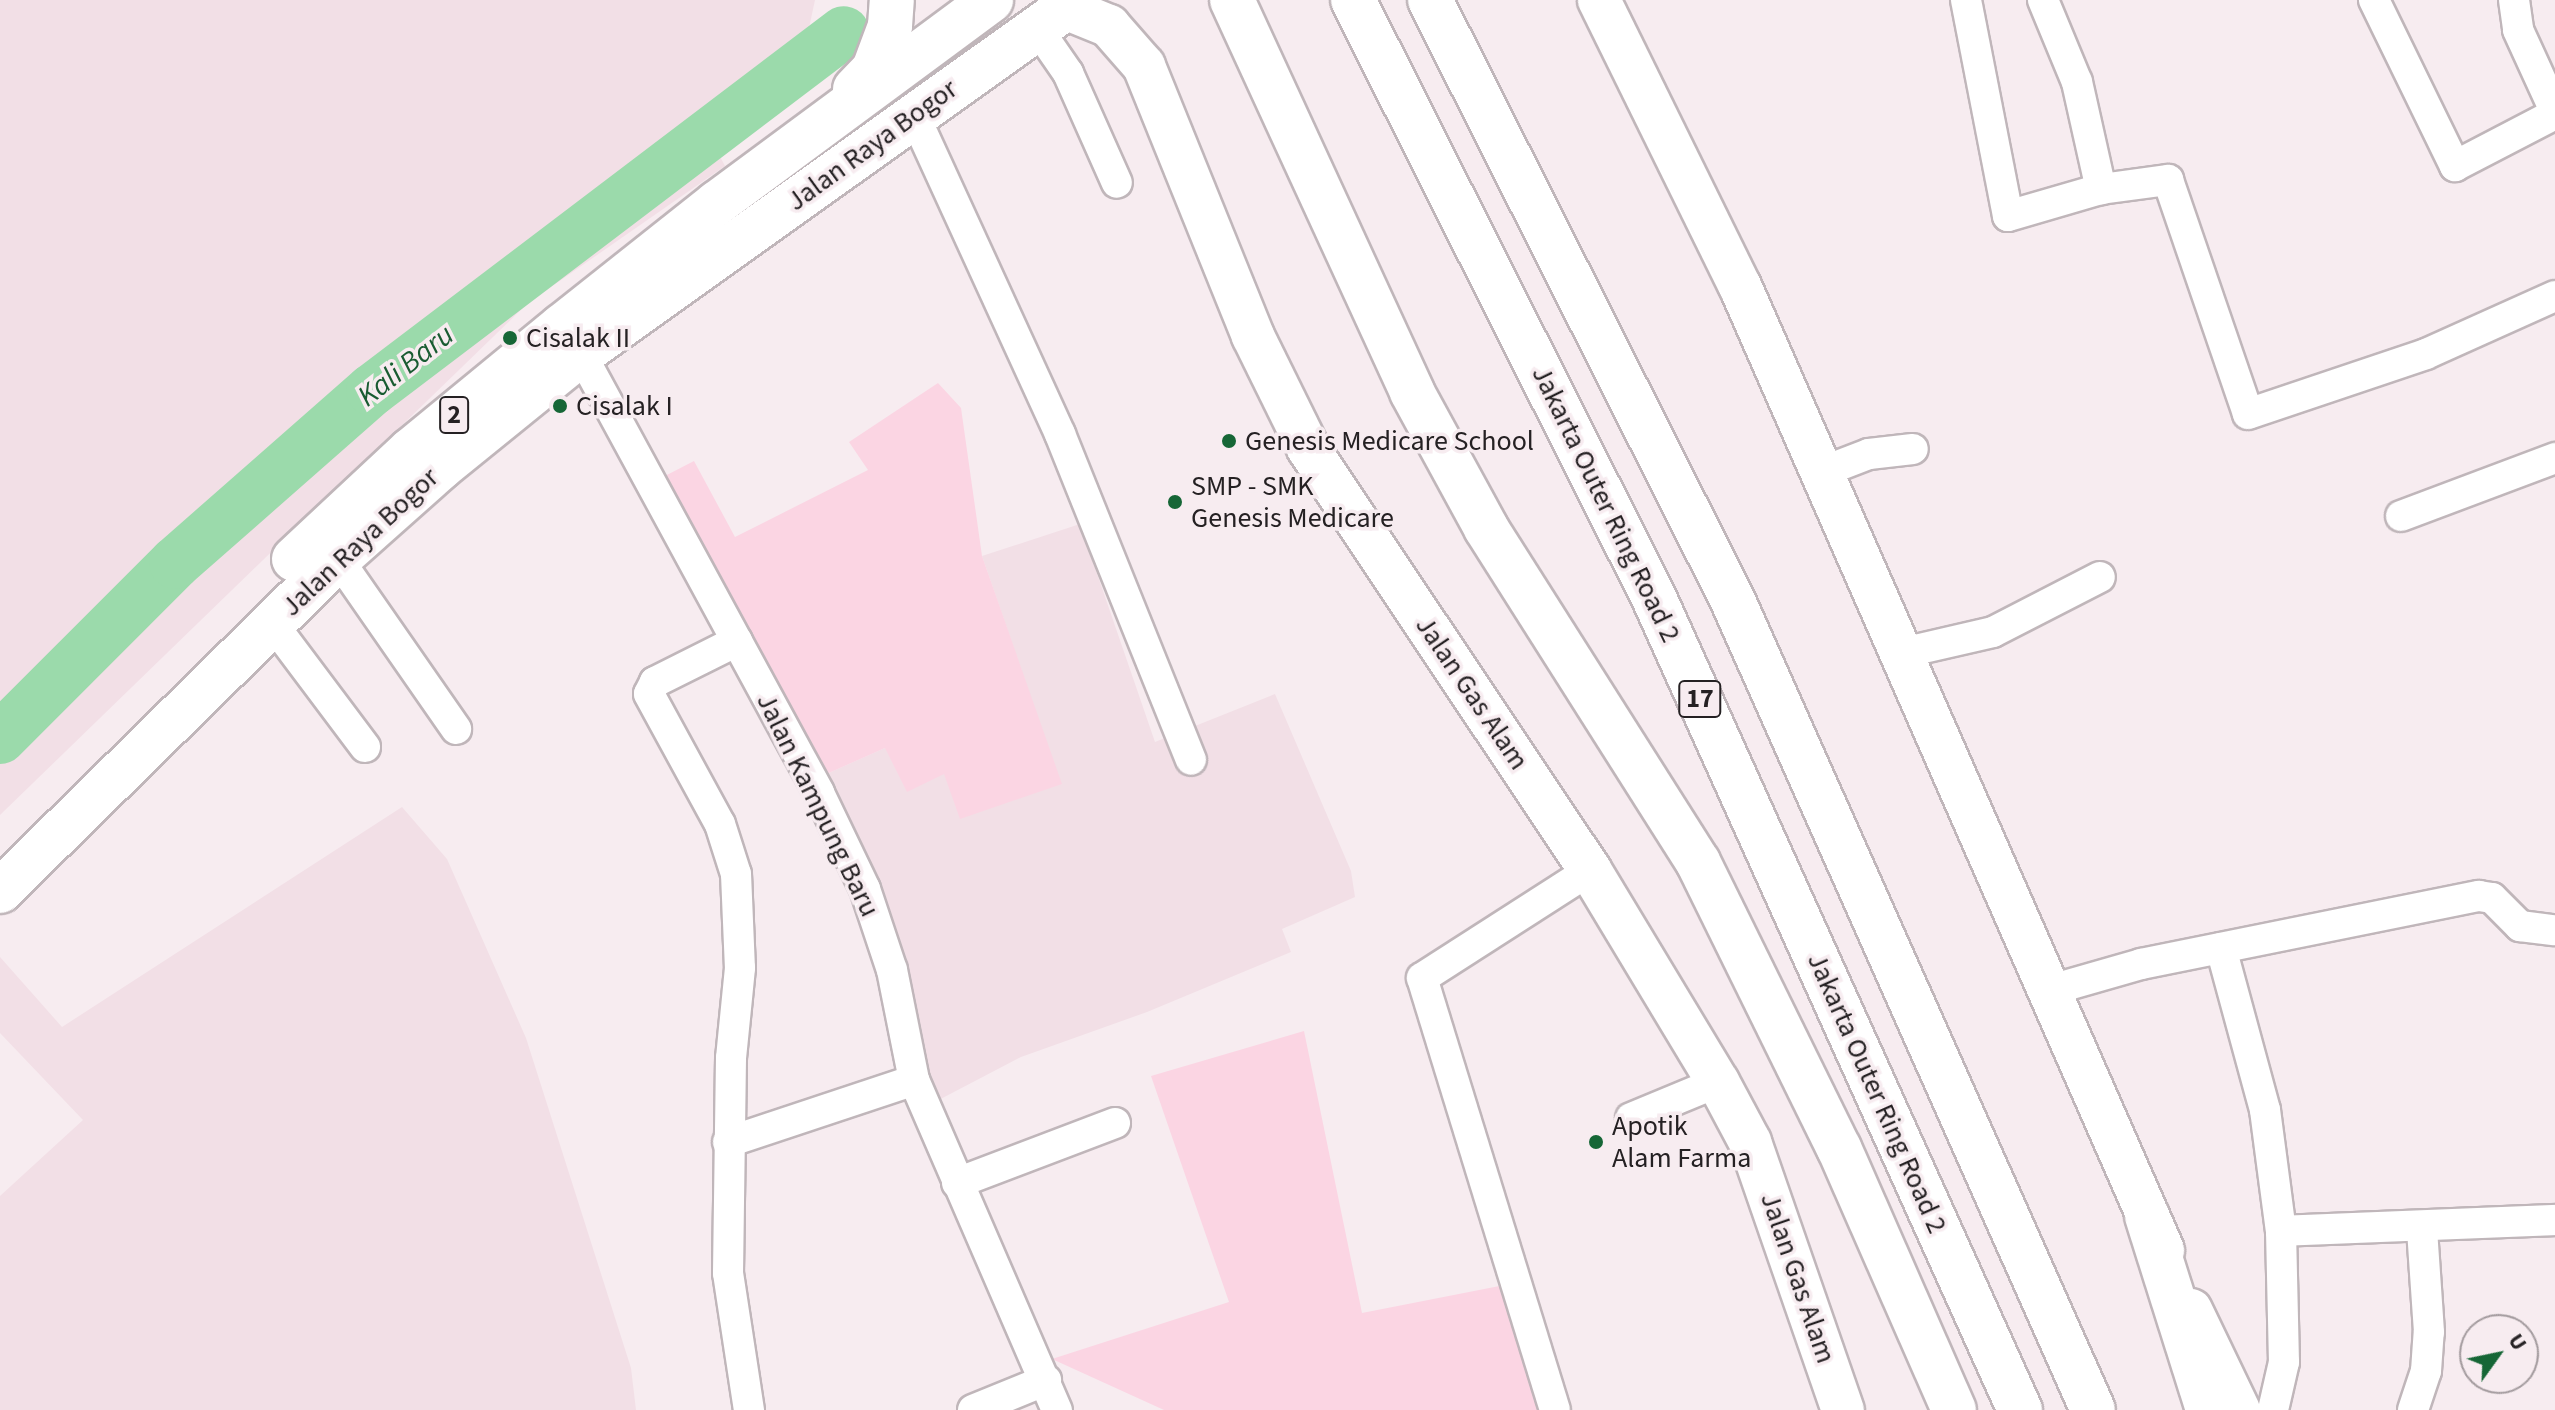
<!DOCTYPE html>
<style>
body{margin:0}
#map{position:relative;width:2555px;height:1410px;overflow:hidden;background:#f7ecf0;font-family:"Source Sans 3",sans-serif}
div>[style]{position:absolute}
.built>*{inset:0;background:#f2dfe6}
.green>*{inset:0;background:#fbd5e3}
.river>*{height:52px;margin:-26px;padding:0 26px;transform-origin:26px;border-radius:26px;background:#9bdaab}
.roads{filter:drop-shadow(2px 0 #c0b6ba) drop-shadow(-2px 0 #c0b6ba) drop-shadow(0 2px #c0b6ba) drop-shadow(0 -2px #c0b6ba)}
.street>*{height:30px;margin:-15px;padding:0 15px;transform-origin:15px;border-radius:15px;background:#fff}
.secondary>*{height:42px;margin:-21px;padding:0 21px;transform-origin:21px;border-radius:21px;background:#fff}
.highway>*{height:44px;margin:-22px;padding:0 22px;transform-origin:22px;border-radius:22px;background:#fff}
.dots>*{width:22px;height:22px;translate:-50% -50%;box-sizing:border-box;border:4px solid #f7ecf0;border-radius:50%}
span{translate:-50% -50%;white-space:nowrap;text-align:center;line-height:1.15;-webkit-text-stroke:7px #f7ecf0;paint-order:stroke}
.shield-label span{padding:2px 6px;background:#f7ecf0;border:2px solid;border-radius:6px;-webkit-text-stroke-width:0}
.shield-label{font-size:26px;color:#252123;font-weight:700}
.street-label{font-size:28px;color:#252123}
.poi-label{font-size:28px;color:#252123}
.left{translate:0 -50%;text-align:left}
.water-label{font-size:30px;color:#195c32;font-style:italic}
.north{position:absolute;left:2459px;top:1314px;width:80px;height:80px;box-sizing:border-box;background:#f7ecf0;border:2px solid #a39b9e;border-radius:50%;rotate:57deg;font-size:22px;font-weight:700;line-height:32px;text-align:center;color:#252123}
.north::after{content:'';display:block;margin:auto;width:28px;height:36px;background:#166636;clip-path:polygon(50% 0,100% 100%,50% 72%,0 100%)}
</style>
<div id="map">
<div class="built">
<div style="clip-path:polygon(0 0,815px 0,809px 28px,698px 115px,725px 166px,528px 303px,0 815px)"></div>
<div style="clip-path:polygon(1080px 524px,1155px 742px,1275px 694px,1351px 871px,1355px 897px,1282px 929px,1291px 952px,1147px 1012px,1021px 1057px,931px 1104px,898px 943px,880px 885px,822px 776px,885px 748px,944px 774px,1061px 784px,982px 556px)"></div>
<div style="clip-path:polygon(402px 807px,447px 859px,526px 1038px,631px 1368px,636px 1410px,0 1410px,0 1196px,83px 1120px,0 1033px,0 957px,62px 1027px)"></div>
</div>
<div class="green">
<div style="clip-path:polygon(938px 383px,961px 408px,982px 556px,1062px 784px,960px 819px,944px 774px,907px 792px,885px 748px,822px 776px,661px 478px,694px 461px,735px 537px,868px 470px,849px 442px)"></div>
<div style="clip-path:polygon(1304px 1031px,1362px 1313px,1525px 1281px,1552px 1410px,1164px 1410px,1052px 1359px,1229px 1302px,1151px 1076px)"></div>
</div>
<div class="river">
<div style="left:0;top:738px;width:247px;rotate:-45deg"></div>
<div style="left:175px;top:563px;width:262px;rotate:-41.3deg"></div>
<div style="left:372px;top:390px;width:592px;rotate:-37.18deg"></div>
</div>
<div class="roads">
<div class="street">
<div style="left:1966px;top:0;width:220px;rotate:79deg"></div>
<div style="left:2008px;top:216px;width:97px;rotate:-16.2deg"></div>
<div style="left:2101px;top:189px;width:68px;rotate:-7.7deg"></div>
<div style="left:2168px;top:180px;width:247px;rotate:71.1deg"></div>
<div style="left:2248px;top:414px;width:188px;rotate:-18.6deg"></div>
<div style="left:2426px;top:354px;width:141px;rotate:-24.2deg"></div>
<div style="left:2043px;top:0;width:89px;rotate:67.5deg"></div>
<div style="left:2077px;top:82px;width:110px;rotate:77.4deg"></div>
<div style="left:2374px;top:0;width:185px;rotate:64deg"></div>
<div style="left:2455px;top:166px;width:113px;rotate:-27.5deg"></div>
<div style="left:2514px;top:0;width:30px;rotate:82deg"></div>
<div style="left:2518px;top:30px;width:89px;rotate:65.4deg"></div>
<div style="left:1037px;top:28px;width:55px;rotate:55.4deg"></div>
<div style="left:1068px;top:73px;width:120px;rotate:66deg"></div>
<div style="left:914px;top:115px;width:351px;rotate:65.4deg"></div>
<div style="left:1060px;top:434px;width:351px;rotate:68.1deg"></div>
<div style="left:581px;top:354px;width:499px;rotate:61.5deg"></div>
<div style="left:819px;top:793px;width:106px;rotate:64.4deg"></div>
<div style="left:865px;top:889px;width:85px;rotate:71.6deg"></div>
<div style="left:892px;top:970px;width:112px;rotate:78.7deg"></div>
<div style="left:914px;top:1080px;width:360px;rotate:66.6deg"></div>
<div style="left:1822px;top:472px;width:50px;rotate:-21deg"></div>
<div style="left:1869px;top:454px;width:44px;rotate:-6.5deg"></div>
<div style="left:2401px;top:516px;width:165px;rotate:-20.6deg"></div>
<div style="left:338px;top:559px;width:207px;rotate:55.2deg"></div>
<div style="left:272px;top:623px;width:155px;rotate:53.1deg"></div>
<div style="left:737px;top:641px;width:92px;rotate:153.4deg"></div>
<div style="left:655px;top:682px;width:13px;rotate:117deg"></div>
<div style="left:649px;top:694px;width:148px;rotate:61.4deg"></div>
<div style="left:720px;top:824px;width:52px;rotate:72.3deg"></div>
<div style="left:736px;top:874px;width:94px;rotate:87.6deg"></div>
<div style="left:740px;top:968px;width:90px;rotate:95.7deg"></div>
<div style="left:731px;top:1058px;width:215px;rotate:90.8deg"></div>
<div style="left:728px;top:1273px;width:139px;rotate:81.3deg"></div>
<div style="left:1902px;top:653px;width:93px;rotate:-13deg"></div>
<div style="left:1993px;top:632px;width:120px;rotate:-27.2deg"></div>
<div style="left:2221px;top:948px;width:168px;rotate:74.8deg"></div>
<div style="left:2265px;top:1110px;width:122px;rotate:82.5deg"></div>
<div style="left:2281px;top:1231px;width:131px;rotate:88.7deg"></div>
<div style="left:2284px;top:1362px;width:49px;rotate:102.9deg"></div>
<div style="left:2047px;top:991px;width:98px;rotate:-16deg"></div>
<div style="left:2141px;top:964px;width:345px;rotate:-11.4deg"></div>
<div style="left:2479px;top:896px;width:13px;rotate:9deg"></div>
<div style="left:2492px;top:898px;width:40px;rotate:45deg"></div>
<div style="left:2520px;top:926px;width:35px;rotate:7deg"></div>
<div style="left:1631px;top:1118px;width:94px;rotate:-22.5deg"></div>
<div style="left:728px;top:1142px;width:196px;rotate:-18.4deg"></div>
<div style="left:957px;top:1183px;width:169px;rotate:-20.8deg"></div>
<div style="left:2281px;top:1231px;width:274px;rotate:-2.3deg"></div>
<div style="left:973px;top:1410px;width:79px;rotate:-22.3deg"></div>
<div style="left:1555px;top:1410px;width:452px;rotate:-107.1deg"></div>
<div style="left:1422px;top:978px;width:200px;rotate:-32.7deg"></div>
<div style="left:2413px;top:1410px;width:41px;rotate:-71.6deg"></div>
<div style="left:2426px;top:1371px;width:39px;rotate:-86deg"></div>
<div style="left:2429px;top:1332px;width:104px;rotate:-93.9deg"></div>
</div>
<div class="secondary">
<div style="left:1599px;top:0;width:319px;rotate:63.8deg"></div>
<div style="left:1740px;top:286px;width:1053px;rotate:66.31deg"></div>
<div style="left:1065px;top:8px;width:48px;rotate:22.2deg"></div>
<div style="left:1109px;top:26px;width:53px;rotate:48.8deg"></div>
<div style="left:1144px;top:66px;width:291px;rotate:68deg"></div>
<div style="left:1253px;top:336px;width:125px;rotate:63.8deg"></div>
<div style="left:1308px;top:448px;width:508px;rotate:56.25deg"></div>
<div style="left:1590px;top:870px;width:248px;rotate:58.9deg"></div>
<div style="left:1718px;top:1082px;width:68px;rotate:61.9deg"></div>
<div style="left:1750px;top:1142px;width:284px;rotate:70.9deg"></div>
<div style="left:2191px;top:1310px;width:111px;rotate:64.4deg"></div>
</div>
<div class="highway">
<div style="left:1232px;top:0;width:431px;rotate:65.3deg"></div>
<div style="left:1412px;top:392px;width:155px;rotate:61.4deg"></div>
<div style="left:1486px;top:528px;width:396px;rotate:57.6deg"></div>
<div style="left:1698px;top:862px;width:319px;rotate:63.8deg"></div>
<div style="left:1839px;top:1148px;width:286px;rotate:66.3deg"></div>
<div style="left:1353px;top:0;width:669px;rotate:63.28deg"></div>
<div style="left:1654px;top:598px;width:891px;rotate:65.74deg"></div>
<div style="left:1430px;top:0;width:673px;rotate:63.24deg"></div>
<div style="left:1733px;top:601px;width:885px;rotate:66.01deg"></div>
<div style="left:855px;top:89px;width:28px;rotate:-46deg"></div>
<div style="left:874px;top:69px;width:46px;rotate:-69.6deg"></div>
<div style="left:890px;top:26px;width:26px;rotate:-86deg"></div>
<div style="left:294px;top:559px;width:160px;rotate:-43deg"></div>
<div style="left:411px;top:450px;width:195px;rotate:-39.4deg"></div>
<div style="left:562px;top:326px;width:198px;rotate:-38.4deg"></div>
<div style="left:717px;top:203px;width:341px;rotate:-36.5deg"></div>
<div style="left:0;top:891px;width:474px;rotate:-44.5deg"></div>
<div style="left:338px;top:559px;width:137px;rotate:-41.7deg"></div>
<div style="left:440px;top:468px;width:181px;rotate:-39deg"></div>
<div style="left:581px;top:354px;width:609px;rotate:-35.52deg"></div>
<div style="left:2147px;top:1216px;width:203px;rotate:72.5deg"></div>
</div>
</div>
<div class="dots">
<div style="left:510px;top:338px;background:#166636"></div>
<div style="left:560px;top:406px;background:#166636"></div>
<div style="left:1229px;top:441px;background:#166636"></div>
<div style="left:1175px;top:502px;background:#166636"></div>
<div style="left:1596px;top:1142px;background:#166636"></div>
</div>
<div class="shield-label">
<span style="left:454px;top:415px">2</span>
<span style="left:1700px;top:699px">17</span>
</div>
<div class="street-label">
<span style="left:872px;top:145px;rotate:-36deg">Jalan Raya Bogor</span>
<span style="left:1606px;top:504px;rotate:64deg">Jakarta Outer Ring Road 2</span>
<span style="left:360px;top:542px;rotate:-43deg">Jalan Raya Bogor</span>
<span style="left:1472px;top:693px;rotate:56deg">Jalan Gas Alam</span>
<span style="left:818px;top:805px;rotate:64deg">Jalan Kampung Baru</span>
<span style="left:1877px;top:1093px;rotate:66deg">Jakarta Outer Ring Road 2</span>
<span style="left:1798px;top:1278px;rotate:71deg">Jalan Gas Alam</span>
</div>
<div class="poi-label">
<span class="left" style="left:526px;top:338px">Cisalak II</span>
<span class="left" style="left:576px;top:406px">Cisalak I</span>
<span class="left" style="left:1245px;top:441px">Genesis Medicare School</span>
<span class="left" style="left:1191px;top:502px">SMP - SMK<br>Genesis Medicare</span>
<span class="left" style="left:1612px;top:1142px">Apotik<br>Alam Farma</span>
</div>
<div class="water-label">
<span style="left:406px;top:366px;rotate:-38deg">Kali Baru</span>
</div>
<div class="north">U</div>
</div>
